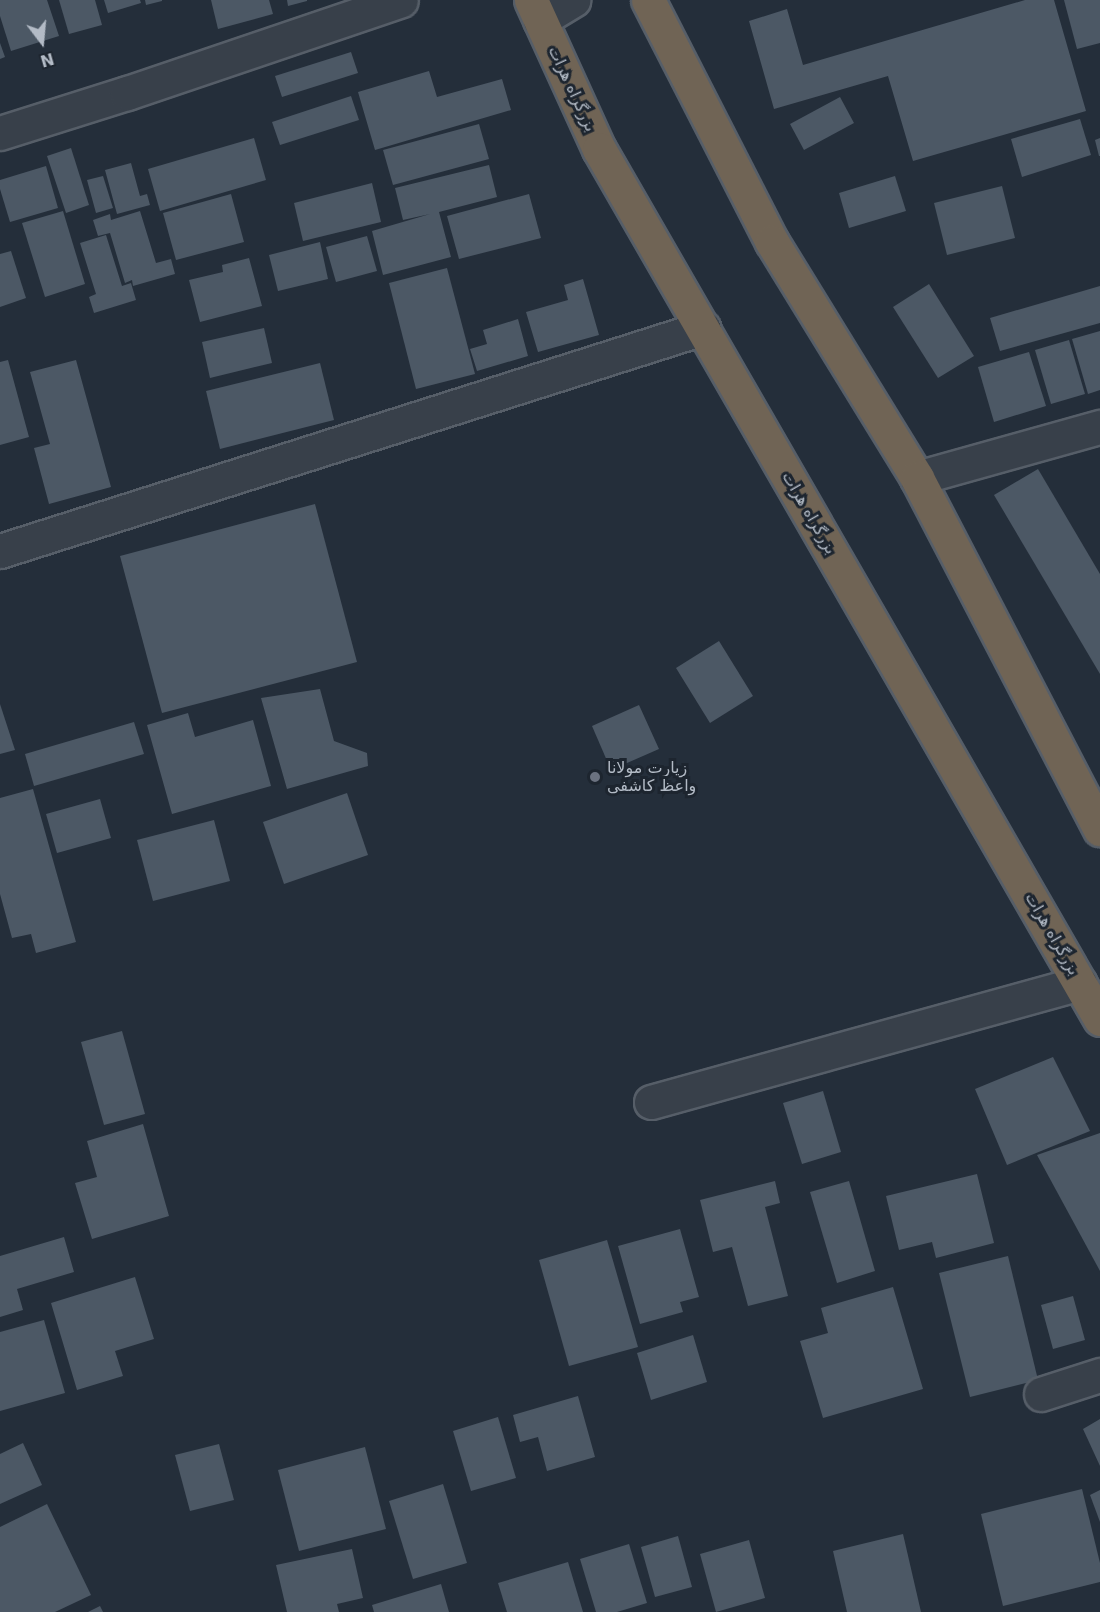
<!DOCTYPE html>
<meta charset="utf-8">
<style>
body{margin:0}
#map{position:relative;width:1100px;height:1612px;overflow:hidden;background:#242e3a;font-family:"DejaVu Sans",Cairo,sans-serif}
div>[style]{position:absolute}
.building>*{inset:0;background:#4c5865}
.roads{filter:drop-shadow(2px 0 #565e68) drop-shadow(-2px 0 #565e68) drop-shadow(0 2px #565e68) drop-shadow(0 -2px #565e68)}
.minor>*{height:33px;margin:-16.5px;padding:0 16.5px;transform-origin:16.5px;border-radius:16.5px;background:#38404a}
.highway>*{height:33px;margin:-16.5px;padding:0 16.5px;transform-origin:16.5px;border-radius:16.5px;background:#706455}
.dots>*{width:16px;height:16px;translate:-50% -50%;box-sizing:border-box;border:3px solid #1d252f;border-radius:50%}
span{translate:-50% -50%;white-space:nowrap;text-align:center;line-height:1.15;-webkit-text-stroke:6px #1d252f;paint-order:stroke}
.street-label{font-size:16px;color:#b3bbc6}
.poi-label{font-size:16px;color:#b3bbc6}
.left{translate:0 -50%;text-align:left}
.north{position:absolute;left:12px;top:12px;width:60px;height:60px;-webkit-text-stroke:4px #1d252f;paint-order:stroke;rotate:164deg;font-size:16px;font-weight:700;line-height:24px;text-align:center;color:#b3bbc6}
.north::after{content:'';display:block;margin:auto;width:21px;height:27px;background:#b3bbc6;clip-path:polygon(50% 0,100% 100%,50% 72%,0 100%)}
</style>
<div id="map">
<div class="building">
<div style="clip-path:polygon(0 0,47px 0,59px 36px,11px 51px,0 16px)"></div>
<div style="clip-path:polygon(59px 0,95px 0,102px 25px,69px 34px)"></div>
<div style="clip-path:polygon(104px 0,140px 0,141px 3px,108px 13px)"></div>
<div style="clip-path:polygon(145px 0,162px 0,162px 1px,146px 5px)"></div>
<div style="clip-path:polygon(211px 0,269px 0,273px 14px,218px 29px)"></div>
<div style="clip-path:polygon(287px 0,307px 0,307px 1px,288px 6px)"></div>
<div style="clip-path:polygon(1025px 0,1054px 0,1086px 111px,913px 161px,888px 76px,774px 109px,749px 21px,787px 9px,803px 65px)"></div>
<div style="clip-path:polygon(1064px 0,1100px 0,1100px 43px,1077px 49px)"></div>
<div style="clip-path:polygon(0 43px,5px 57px,0 59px)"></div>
<div style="clip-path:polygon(351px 52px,358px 73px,282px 97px,275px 76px)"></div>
<div style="clip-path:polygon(429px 71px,437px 97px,502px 79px,511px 110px,375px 150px,358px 92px)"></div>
<div style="clip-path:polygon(351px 96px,359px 120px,280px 145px,272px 122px)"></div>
<div style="clip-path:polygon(840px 97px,854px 123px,804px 150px,790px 124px)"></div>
<div style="clip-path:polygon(1080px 119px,1091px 155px,1022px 177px,1011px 139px)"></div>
<div style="clip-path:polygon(479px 124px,489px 159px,393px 185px,383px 150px)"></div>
<div style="clip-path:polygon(254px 138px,266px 180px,160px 211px,148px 169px)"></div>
<div style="clip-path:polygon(1100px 138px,1100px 156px,1099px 156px,1095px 140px)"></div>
<div style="clip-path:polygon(71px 148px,89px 205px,66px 213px,47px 156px)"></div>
<div style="clip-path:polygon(131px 163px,140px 196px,147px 194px,150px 205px,117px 214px,105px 170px)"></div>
<div style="clip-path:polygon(489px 165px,497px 197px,439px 212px,451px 257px,383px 275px,372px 231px,430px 214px,403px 220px,395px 188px)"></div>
<div style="clip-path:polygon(46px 166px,58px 208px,10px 222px,0 189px,0 180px)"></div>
<div style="clip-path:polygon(103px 176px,113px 208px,96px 213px,87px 180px)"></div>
<div style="clip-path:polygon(895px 176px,906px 211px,849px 228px,839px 193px)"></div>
<div style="clip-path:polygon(372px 183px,381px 222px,303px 241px,294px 203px)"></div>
<div style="clip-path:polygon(1002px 186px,1015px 238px,947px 255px,934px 203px)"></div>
<div style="clip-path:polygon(231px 194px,244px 242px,176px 260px,163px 213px)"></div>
<div style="clip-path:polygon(529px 194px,541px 238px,459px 259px,447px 216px)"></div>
<div style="clip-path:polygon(63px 211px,85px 284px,45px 297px,22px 223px)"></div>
<div style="clip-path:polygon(140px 211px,156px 263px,171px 259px,175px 274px,133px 286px,132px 280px,125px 283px,110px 233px,98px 236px,93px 220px,110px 214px,111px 220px)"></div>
<div style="clip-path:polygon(106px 235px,122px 286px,131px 283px,136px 300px,94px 313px,89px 297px,96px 294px,80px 243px)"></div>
<div style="clip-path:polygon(367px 236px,377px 271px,336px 282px,326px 247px)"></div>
<div style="clip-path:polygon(320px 242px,328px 279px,278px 291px,269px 255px)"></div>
<div style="clip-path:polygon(11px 251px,26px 298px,0 307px,0 254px)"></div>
<div style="clip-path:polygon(249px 258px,262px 306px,200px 322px,189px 280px,223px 272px,222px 265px)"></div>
<div style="clip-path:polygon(447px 268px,475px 374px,416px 389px,389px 283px)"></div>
<div style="clip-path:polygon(583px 279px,599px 335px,538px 352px,526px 312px,568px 300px,564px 285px)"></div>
<div style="clip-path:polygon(929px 284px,974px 356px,938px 378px,893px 307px)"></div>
<div style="clip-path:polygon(1100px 286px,1100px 323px,1000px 351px,990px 318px)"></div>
<div style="clip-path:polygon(518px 319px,528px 356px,477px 371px,470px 349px,487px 344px,483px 330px)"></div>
<div style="clip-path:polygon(264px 328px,272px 363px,210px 378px,202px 342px)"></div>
<div style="clip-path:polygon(1100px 331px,1100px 390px,1088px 394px,1072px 339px)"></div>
<div style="clip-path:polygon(1069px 340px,1085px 394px,1051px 404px,1035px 350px)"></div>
<div style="clip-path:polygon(1029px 352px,1046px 406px,994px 422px,978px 367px)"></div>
<div style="clip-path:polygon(8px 360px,29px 437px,0 445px,0 362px)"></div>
<div style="clip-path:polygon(76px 360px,111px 487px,49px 504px,34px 448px,50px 444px,30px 372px)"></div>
<div style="clip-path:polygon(320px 363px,334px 420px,220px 449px,206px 391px)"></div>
<div style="clip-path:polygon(1038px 469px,1100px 574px,1100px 674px,994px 495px)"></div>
<div style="clip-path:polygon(315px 504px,357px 662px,162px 713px,120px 556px)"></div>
<div style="clip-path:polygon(719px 641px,753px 696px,710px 723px,676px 668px)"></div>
<div style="clip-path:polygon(320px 689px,334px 741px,367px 753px,368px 766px,287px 789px,261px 698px)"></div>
<div style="clip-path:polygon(0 704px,15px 750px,0 754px)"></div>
<div style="clip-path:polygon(639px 705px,659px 749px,611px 770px,592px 726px)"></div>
<div style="clip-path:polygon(188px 713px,195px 737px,253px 720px,271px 786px,172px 814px,147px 725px)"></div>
<div style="clip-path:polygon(134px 722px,144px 754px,34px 786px,25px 754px)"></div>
<div style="clip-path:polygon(33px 789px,76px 942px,36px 953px,31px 934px,12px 938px,0 894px,0 798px)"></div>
<div style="clip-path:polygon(347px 793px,368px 855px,284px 884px,263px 822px)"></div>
<div style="clip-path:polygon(100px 799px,111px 838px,57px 853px,46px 814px)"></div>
<div style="clip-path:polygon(214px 820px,230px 881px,153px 901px,137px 840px)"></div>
<div style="clip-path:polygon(122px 1031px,145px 1114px,104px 1125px,81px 1042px)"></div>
<div style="clip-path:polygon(1053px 1057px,1090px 1131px,1007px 1165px,975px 1089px)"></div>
<div style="clip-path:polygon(823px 1091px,841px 1152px,802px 1164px,783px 1103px)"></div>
<div style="clip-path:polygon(143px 1124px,169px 1216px,92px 1239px,75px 1183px,97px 1177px,87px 1141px)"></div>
<div style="clip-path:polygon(1100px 1133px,1100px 1271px,1037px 1155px)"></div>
<div style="clip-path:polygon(977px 1174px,994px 1243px,936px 1258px,932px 1242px,899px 1250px,886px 1196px)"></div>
<div style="clip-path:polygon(775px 1181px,780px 1203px,765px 1207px,788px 1296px,748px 1306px,732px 1247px,713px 1252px,700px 1200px)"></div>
<div style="clip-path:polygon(849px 1181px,875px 1271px,837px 1283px,810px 1192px)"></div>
<div style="clip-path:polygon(680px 1229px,699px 1297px,680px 1302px,683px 1312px,640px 1324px,618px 1246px)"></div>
<div style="clip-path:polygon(64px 1237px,74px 1272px,17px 1289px,23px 1310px,0 1317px,0 1256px)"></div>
<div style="clip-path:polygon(607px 1240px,638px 1347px,569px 1366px,539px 1260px)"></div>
<div style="clip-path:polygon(1008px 1256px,1038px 1380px,970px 1397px,939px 1273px)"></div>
<div style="clip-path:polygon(135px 1277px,154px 1339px,115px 1351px,123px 1376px,77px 1390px,51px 1303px)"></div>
<div style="clip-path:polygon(893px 1287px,923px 1389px,823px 1418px,800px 1341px,828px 1333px,821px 1308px)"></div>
<div style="clip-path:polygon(1073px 1296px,1085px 1340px,1053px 1349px,1041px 1305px)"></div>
<div style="clip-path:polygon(44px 1320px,65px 1393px,0 1411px,0 1332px)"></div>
<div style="clip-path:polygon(693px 1335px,707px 1382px,651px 1400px,637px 1353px)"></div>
<div style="clip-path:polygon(578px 1396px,595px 1457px,547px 1471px,538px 1437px,520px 1442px,513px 1415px)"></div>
<div style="clip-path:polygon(498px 1417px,516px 1478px,471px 1491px,453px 1431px)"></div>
<div style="clip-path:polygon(1100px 1419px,1100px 1466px,1083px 1429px)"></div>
<div style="clip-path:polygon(23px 1443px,42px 1485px,0 1504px,0 1454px)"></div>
<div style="clip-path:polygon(219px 1444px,234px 1500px,190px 1511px,175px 1455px)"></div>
<div style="clip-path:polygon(365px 1447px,386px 1529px,299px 1551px,278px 1470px)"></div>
<div style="clip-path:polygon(443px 1484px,467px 1563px,413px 1579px,389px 1501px)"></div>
<div style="clip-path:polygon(1082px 1489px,1100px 1563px,1100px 1582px,1003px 1606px,981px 1514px)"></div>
<div style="clip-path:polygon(1100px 1490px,1100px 1522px,1090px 1495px)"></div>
<div style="clip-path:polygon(47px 1504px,91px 1595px,55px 1612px,0 1612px,0 1527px)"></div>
<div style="clip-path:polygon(903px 1534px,921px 1612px,847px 1612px,833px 1551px)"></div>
<div style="clip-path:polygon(678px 1536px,692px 1587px,655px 1597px,641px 1547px)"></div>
<div style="clip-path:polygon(749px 1540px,765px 1598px,716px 1612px,700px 1554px)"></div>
<div style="clip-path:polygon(629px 1544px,647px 1603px,617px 1612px,596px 1612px,580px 1559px)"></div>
<div style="clip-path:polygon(352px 1549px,363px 1598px,337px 1604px,339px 1612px,287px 1612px,276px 1565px)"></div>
<div style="clip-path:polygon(568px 1562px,583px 1612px,507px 1612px,498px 1583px)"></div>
<div style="clip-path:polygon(441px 1584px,449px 1612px,374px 1612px,372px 1605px)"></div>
<div style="clip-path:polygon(100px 1606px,103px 1612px,88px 1612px)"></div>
</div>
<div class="roads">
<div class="minor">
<div style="left:540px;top:20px;width:39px;rotate:-31deg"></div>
<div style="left:0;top:133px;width:133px;rotate:-17.5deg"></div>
<div style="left:127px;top:93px;width:289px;rotate:-18.7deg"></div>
<div style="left:917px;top:478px;width:190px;rotate:-15.6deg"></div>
<div style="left:0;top:551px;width:738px;rotate:-17.6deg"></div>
<div style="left:651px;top:1102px;width:445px;rotate:-15.5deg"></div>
<div style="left:1041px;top:1394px;width:62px;rotate:-17.9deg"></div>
</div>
<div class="highway">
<div style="left:531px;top:0;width:164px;rotate:65.5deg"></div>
<div style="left:599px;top:149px;width:1004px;rotate:60.06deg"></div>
<div style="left:648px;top:0;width:272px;rotate:62.9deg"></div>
<div style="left:772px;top:242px;width:277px;rotate:58.4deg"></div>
<div style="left:917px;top:478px;width:396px;rotate:62.5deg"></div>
</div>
</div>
<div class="dots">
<div style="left:595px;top:777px;background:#6b7280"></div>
</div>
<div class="street-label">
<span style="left:572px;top:89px;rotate:65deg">بزرگراه هرات</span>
<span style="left:809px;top:513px;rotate:60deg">بزرگراه هرات</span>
<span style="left:1052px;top:934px;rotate:60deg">بزرگراه هرات</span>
</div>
<div class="poi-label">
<span class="left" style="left:607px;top:777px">زیارت مولانا<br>واعظ کاشفی</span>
</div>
<div class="north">N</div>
</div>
